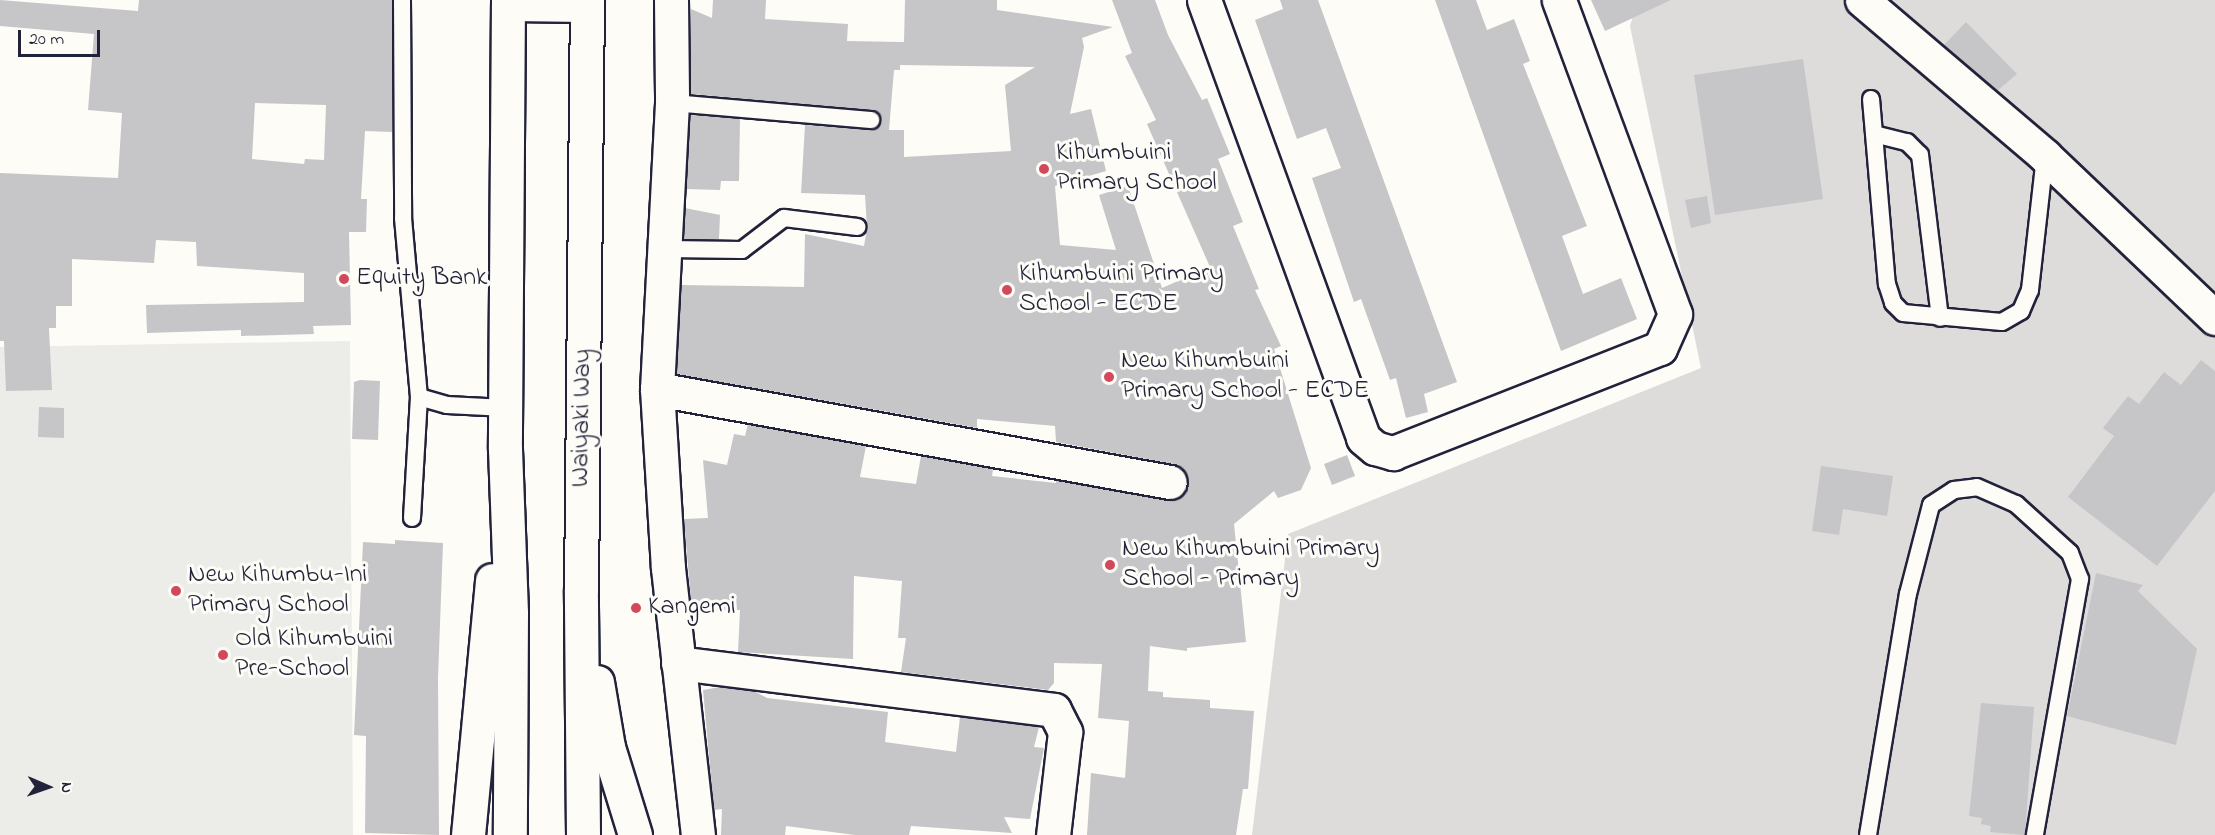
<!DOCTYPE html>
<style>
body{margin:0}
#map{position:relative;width:2215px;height:835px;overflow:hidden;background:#fdfcf7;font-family:"Indie Flower",sans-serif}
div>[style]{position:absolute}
.built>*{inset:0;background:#ecece9}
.green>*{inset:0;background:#dddcdb}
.building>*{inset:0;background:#c6c6c8}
.roads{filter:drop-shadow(2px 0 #22223b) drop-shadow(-2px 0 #22223b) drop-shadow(0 2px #22223b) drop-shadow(0 -2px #22223b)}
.service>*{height:16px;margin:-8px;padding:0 8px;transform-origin:8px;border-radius:8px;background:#fdfcf7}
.minor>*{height:33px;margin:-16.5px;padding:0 16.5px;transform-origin:16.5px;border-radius:16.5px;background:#fdfcf7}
.trunk>*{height:33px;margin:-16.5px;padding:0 16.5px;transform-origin:16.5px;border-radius:16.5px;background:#fdfcf7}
.dots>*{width:16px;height:16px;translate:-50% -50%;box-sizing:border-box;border:3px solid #fdfcf7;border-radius:50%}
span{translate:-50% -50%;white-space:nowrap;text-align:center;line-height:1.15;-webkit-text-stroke:6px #fdfcf7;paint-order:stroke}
.poi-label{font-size:26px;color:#22223b}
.left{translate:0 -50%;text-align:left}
.street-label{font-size:26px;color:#22223b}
.north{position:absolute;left:18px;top:757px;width:60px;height:60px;-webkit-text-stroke:4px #fdfcf7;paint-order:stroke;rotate:92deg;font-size:16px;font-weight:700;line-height:24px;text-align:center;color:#22223b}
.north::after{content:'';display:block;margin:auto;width:21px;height:27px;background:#22223b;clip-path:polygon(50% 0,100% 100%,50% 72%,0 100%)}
.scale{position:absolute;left:18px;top:30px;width:82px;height:27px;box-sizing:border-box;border:3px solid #22223b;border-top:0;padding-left:8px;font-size:18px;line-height:21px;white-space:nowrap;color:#22223b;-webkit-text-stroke:4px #fdfcf7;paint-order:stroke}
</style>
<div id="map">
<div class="built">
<div style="clip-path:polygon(350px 341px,353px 835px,0 835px,0 347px)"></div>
</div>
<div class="green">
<div style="clip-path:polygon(1638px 0,2215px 0,2215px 835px,1252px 835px,1288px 534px,1701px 368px,1630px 26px)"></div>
</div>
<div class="building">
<div style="clip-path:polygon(evenodd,0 0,138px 11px,139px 0,392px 0,392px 132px,365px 131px,361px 199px,367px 199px,366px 232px,349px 232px,351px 325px,313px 326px,314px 334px,241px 336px,241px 330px,147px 333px,146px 305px,304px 302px,304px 273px,197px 266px,196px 242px,156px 240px,154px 263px,72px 259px,72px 306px,56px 306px,56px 328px,49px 328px,52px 390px,6px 391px,4px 341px,0 341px,0 173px,118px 178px,122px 113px,88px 110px,94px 34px,0 26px,0 0,255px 103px,326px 105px,324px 160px,305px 159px,304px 164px,252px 159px,255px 103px)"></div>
<div style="clip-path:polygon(evenodd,713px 0,766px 0,765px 19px,848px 24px,847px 41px,904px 42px,905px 0,997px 0,997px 10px,1113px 27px,1082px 38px,1084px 47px,1070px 114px,1091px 109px,1106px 171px,1055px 186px,1060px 245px,1116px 250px,1099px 195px,1128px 186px,1162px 288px,1210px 267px,1147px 124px,1156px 120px,1125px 56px,1132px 53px,1112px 0,1155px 0,1168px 35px,1202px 100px,1207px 98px,1230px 154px,1218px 159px,1243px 222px,1233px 226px,1259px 289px,1255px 290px,1281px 346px,1274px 349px,1311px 468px,1301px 490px,1278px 498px,1274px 491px,1234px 524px,1246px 642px,1187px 648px,1187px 651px,1150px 646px,1148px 691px,1163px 692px,1163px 697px,1210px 700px,1210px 708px,1254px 711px,1248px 789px,1243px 789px,1236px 835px,1087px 835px,1091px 773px,1125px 778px,1129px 721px,1098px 718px,1102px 664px,1054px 663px,1054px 683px,1048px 690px,901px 672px,906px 638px,898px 638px,902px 581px,854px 576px,853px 659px,738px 652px,740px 610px,692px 612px,684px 519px,708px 518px,703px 460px,727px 465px,734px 434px,745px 436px,748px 424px,866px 446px,860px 477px,916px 484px,921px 456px,993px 469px,992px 476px,1056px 483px,1056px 480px,1167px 500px,1184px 495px,1188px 485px,1183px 468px,1173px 464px,1056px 442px,1055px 426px,977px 419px,977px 428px,677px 374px,681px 285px,804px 287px,805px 234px,864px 246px,867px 228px,865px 195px,801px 193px,805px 125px,871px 130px,881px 121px,880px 115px,872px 110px,691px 94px,691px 9px,712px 18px,713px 0,900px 65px,1035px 67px,1005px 85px,1011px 151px,904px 157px,904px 130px,889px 130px,894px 70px,900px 70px,900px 65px)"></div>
<div style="clip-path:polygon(1280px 0,1318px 0,1457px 382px,1424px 394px,1428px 412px,1406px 418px,1396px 378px,1390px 380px,1361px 299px,1354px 302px,1312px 178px,1341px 168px,1326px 128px,1297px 139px,1255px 20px,1283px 9px)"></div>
<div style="clip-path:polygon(1435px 0,1476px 0,1487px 30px,1514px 19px,1530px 61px,1523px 64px,1587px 226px,1562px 236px,1583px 294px,1621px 278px,1637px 319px,1561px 351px)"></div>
<div style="clip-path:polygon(1591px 0,1671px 0,1605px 31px)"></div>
<div style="clip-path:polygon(1966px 22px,2017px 74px,1997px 91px,1944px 45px)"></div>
<div style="clip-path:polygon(1803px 59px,1823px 199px,1715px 215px,1694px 75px)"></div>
<div style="clip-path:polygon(690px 115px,740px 119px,739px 181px,721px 181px,720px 190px,686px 189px)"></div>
<div style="clip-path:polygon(1707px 196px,1711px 223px,1691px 228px,1685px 200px)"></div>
<div style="clip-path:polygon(685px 208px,720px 215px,719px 239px,684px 239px)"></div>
<div style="clip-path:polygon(2201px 360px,2215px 371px,2215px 491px,2157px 566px,2068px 497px,2114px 436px,2103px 428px,2128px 396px,2139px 404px,2164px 372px,2181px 385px)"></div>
<div style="clip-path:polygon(360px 380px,380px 381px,378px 440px,352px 439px,354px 382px)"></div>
<div style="clip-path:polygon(39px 407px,64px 408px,64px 438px,38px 437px)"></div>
<div style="clip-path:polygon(1347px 455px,1355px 476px,1332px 485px,1324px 464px)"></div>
<div style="clip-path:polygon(1821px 466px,1893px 476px,1887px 516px,1843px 509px,1839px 535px,1812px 531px)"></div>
<div style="clip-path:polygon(395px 540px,443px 543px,438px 678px,439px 835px,365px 833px,366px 736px,354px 735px,363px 542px,395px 544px)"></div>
<div style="clip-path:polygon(2096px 573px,2143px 585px,2138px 591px,2197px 649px,2176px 745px,2067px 716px)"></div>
<div style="clip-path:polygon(720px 687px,754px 691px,767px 698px,888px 712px,885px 742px,956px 752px,960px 717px,1039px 727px,1034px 747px,1044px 748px,1030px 819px,1004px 817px,1012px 833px,911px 826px,909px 835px,855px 835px,786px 826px,785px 835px,721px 835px,722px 809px,714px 810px,703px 690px)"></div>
<div style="clip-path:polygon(1981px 703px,2034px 707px,2025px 835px,1990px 832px,1991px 826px,1981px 824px,1982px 818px,1969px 816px)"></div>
</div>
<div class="roads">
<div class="service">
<div style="left:402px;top:0;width:218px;rotate:89.7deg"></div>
<div style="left:403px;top:218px;width:180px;rotate:84.9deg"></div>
<div style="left:419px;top:397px;width:29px;rotate:16deg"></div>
<div style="left:447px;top:405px;width:59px;rotate:2.9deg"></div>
<div style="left:1871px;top:99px;width:186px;rotate:85.1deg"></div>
<div style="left:1887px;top:284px;width:20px;rotate:72deg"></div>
<div style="left:1893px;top:303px;width:14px;rotate:45deg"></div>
<div style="left:1903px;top:313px;width:99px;rotate:5.2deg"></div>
<div style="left:2002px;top:322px;width:22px;rotate:-30deg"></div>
<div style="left:2021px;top:311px;width:23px;rotate:-67deg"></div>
<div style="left:2030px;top:290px;width:135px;rotate:-83.6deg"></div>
<div style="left:672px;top:103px;width:200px;rotate:4.9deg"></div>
<div style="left:1874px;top:134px;width:34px;rotate:14deg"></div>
<div style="left:1907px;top:142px;width:18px;rotate:45deg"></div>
<div style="left:1920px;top:155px;width:164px;rotate:83deg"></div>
<div style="left:667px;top:249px;width:75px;rotate:0.8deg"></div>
<div style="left:742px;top:250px;width:53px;rotate:-37.3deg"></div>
<div style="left:784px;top:218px;width:74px;rotate:7deg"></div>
<div style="left:412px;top:518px;width:121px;rotate:-86.7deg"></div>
<div style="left:1868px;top:835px;width:244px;rotate:-80.6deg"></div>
<div style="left:1908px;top:594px;width:92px;rotate:-75.5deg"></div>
<div style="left:1931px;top:505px;width:27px;rotate:-33deg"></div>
<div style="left:1954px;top:490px;width:23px;rotate:-7deg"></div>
<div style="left:1977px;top:487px;width:43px;rotate:23.6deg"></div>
<div style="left:2016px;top:504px;width:73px;rotate:42.2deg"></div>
<div style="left:2070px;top:553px;width:28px;rotate:69deg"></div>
<div style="left:2080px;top:579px;width:260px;rotate:100deg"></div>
</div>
<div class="minor">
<div style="left:671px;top:0;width:103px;rotate:89.4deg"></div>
<div style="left:672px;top:103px;width:286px;rotate:93deg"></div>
<div style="left:657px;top:389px;width:179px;rotate:86.5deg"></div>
<div style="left:668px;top:568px;width:269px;rotate:83.6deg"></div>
<div style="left:1204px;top:0;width:466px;rotate:70deg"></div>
<div style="left:1363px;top:438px;width:16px;rotate:40deg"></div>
<div style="left:1375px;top:448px;width:19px;rotate:16deg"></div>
<div style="left:1393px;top:453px;width:287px;rotate:-21.5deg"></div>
<div style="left:1660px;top:348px;width:37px;rotate:-66deg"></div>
<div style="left:1675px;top:314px;width:335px;rotate:-110.3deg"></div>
<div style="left:1862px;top:0;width:240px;rotate:40.4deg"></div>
<div style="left:2045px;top:156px;width:235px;rotate:43.6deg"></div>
<div style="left:657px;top:389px;width:521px;rotate:10.28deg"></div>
<div style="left:678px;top:663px;width:379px;rotate:7.1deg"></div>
<div style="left:1054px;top:710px;width:25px;rotate:63deg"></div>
<div style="left:1065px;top:732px;width:104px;rotate:96.6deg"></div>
</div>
<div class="trunk">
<div style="left:508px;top:0;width:449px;rotate:90.4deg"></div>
<div style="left:505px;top:449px;width:164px;rotate:87.9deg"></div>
<div style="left:511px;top:613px;width:222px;rotate:90.3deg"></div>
<div style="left:508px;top:4px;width:79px;rotate:0.7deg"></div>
<div style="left:597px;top:682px;width:66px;rotate:80.4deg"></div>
<div style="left:608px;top:747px;width:92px;rotate:72.9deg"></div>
<div style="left:468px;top:835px;width:256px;rotate:-84.6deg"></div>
<div style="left:583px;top:835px;width:246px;rotate:-90.5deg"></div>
<div style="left:581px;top:589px;width:589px;rotate:-89.42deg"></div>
</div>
</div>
<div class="dots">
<div style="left:1044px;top:169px;background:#d1495b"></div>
<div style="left:344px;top:279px;background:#d1495b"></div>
<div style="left:1007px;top:290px;background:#d1495b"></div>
<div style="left:1109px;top:377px;background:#d1495b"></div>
<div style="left:1110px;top:565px;background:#d1495b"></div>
<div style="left:176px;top:591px;background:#d1495b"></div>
<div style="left:636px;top:608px;background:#d1495b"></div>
<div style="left:223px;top:655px;background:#d1495b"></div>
</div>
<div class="poi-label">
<span class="left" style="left:1056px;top:169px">Kihumbuini<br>Primary School</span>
<span class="left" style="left:1019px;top:290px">Kihumbuini Primary<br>School - ECDE</span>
<span class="left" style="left:356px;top:279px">Equity Bank</span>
<span class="left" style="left:1121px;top:377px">New Kihumbuini<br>Primary School - ECDE</span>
<span class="left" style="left:1122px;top:565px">New Kihumbuini Primary<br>School - Primary</span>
<span class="left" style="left:188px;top:591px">New Kihumbu-Ini<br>Primary School</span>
<span class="left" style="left:648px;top:608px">Kangemi</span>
<span class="left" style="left:235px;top:655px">Old Kihumbuini<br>Pre-School</span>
</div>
<div class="street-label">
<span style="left:583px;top:418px;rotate:-89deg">Waiyaki Way</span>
</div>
<div class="north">N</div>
<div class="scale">20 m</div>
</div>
